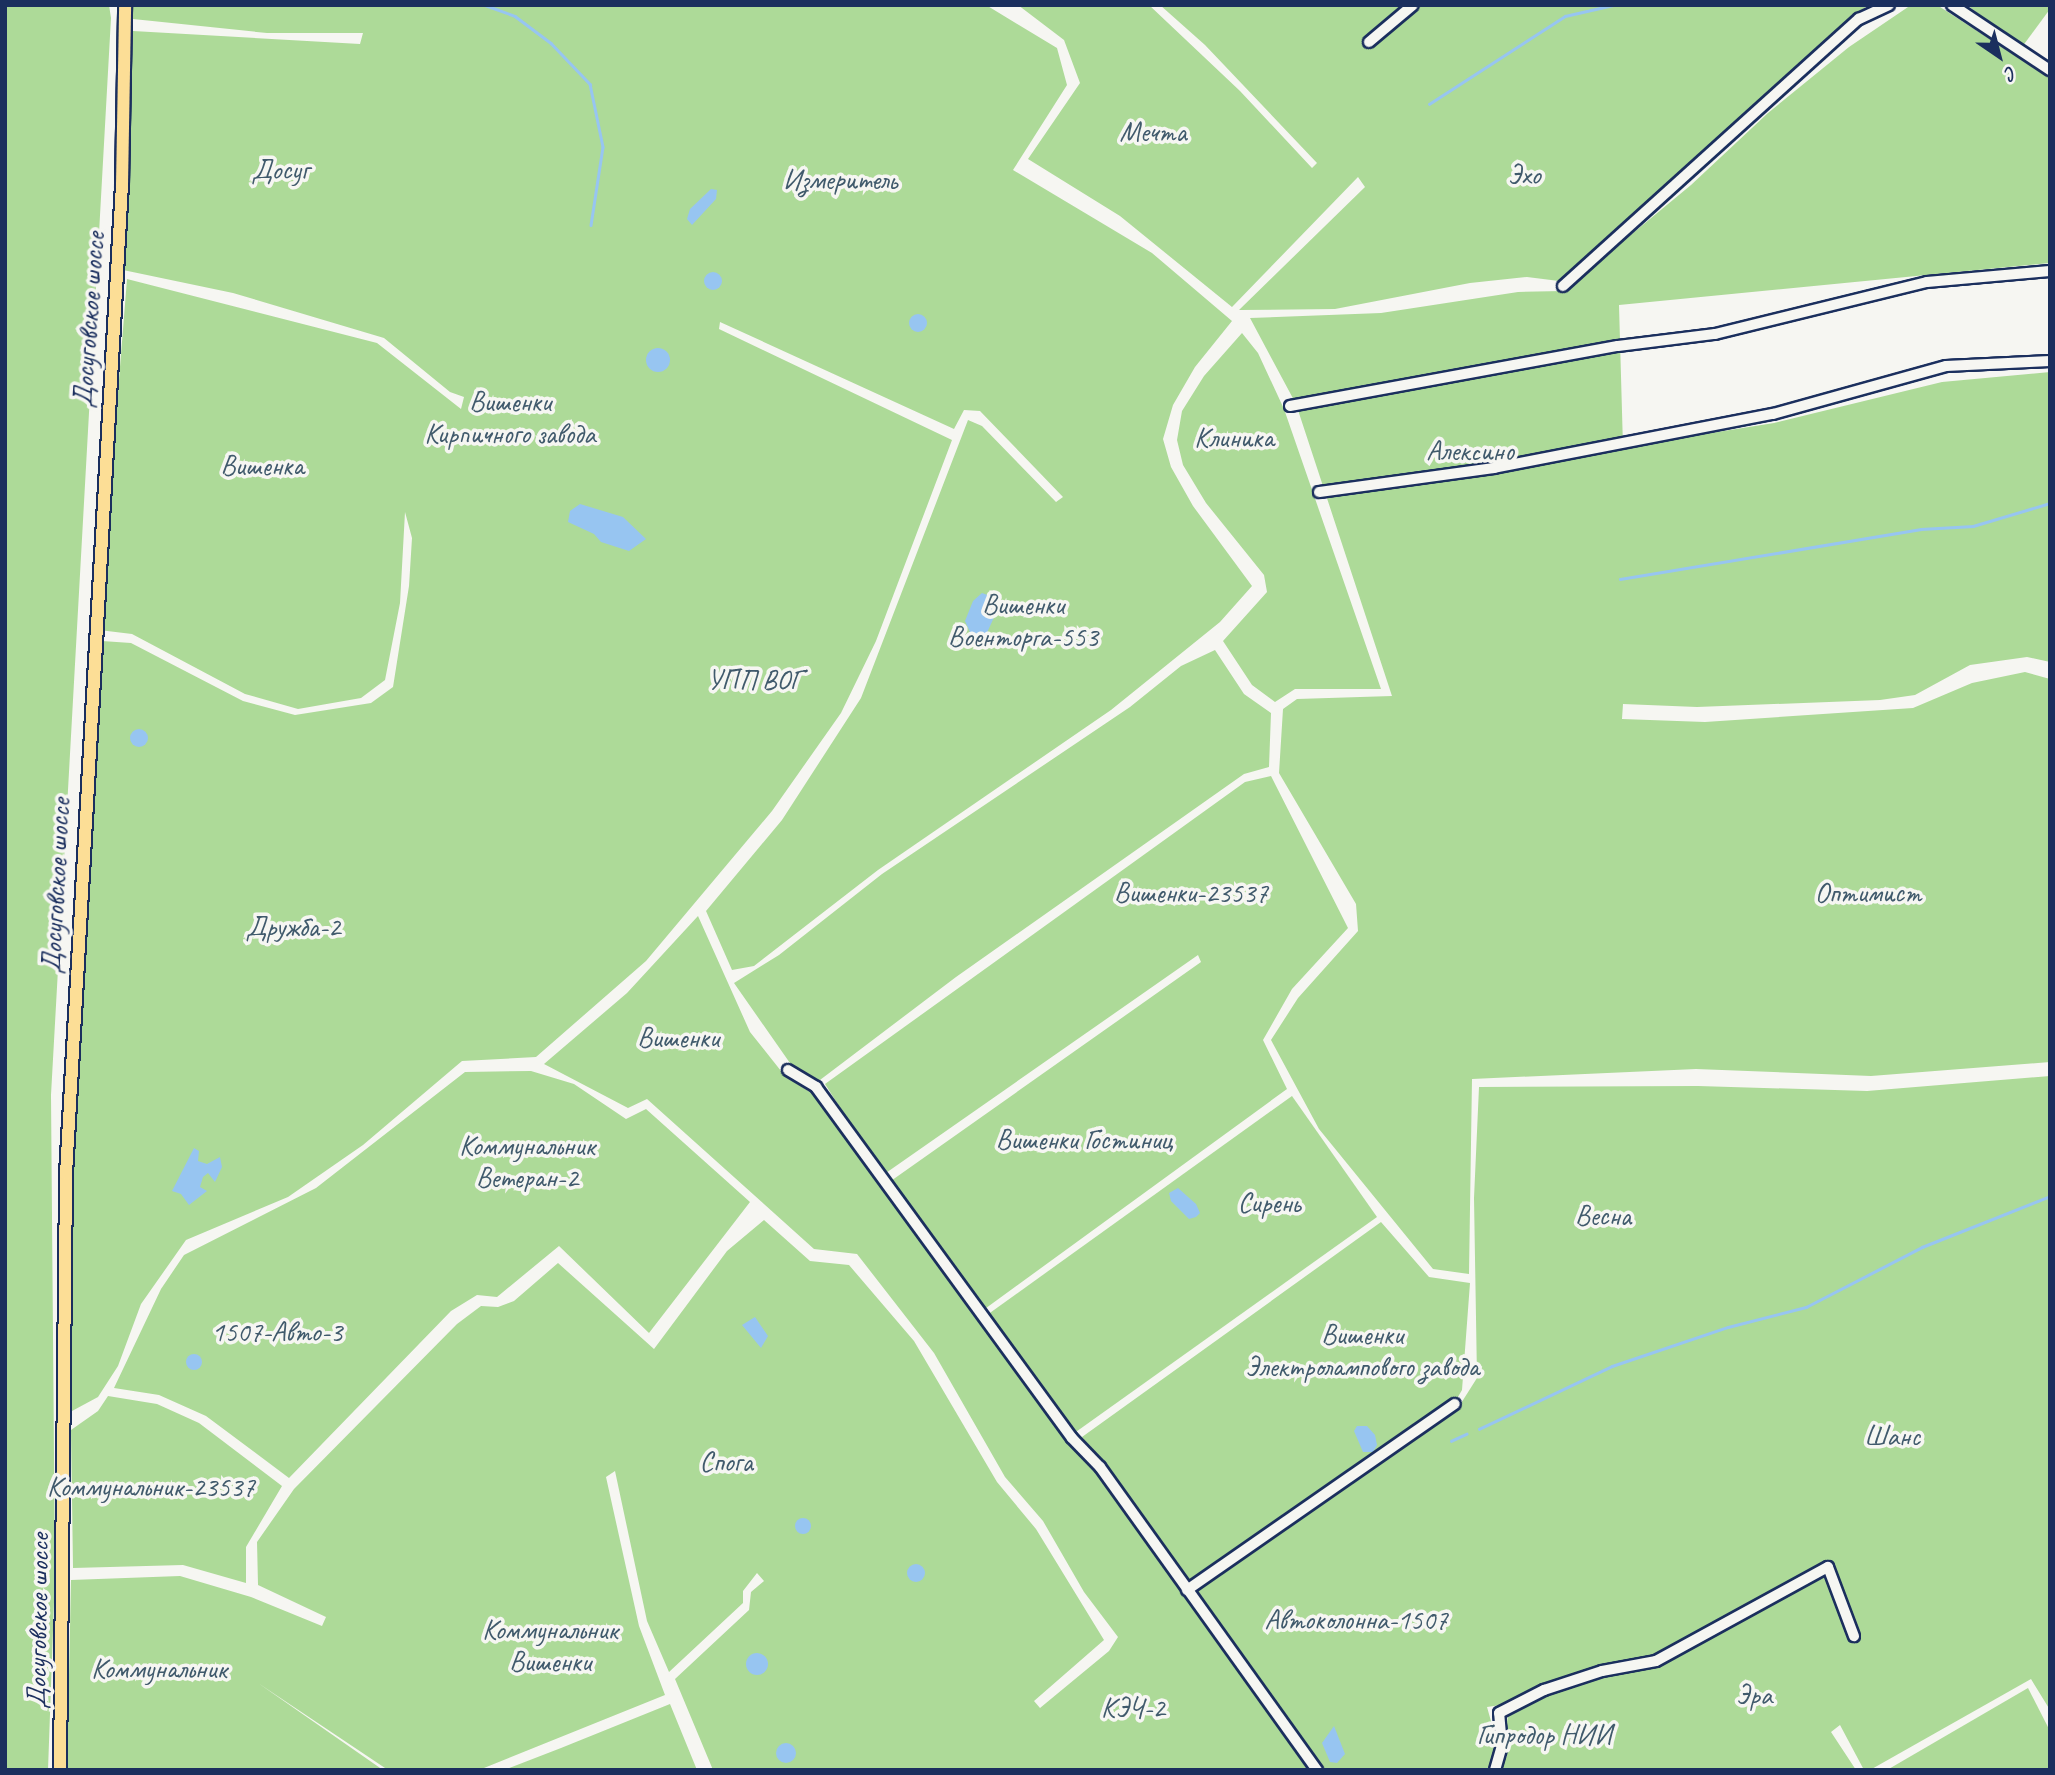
<!DOCTYPE html>
<meta charset="utf-8">
<style>
body{margin:0}
#map{position:relative;width:2055px;height:1775px;overflow:hidden;background:#f6f6f2;font-family:Caveat,sans-serif}
div>[style]{position:absolute}
.green>*{inset:0;background:#adda98}
.water>*{inset:0;background:#97c5f1}
.round{border-radius:50%}
.stream>*{height:2.5px;margin:-1.25px;padding:0 1.25px;transform-origin:1.25px;border-radius:1.25px;background:#97c5f1}
.roads{filter:drop-shadow(2px 0 #1b2f5e) drop-shadow(-2px 0 #1b2f5e) drop-shadow(0 2px #1b2f5e) drop-shadow(0 -2px #1b2f5e)}
.minor>*{height:10px;margin:-5px;padding:0 5px;transform-origin:5px;border-radius:5px;background:#f6f6f2}
.major>*{height:12px;margin:-6px;padding:0 6px;transform-origin:6px;border-radius:6px;background:#fcde96}
span{translate:-50% -50%;white-space:nowrap;text-align:center;line-height:1.15;-webkit-text-stroke:7px #f6f6f2;paint-order:stroke}
.park-label{font-size:28px;color:#405a6c}
.street-label{font-size:28px;color:#1b2f5e}
.frame{position:absolute;inset:0;border:7px solid #1b2f5e;pointer-events:none}
.north{position:absolute;left:1964px;top:21px;width:70px;height:70px;-webkit-text-stroke:5px #f6f6f2;paint-order:stroke;rotate:145deg;font-size:19px;font-weight:700;line-height:28px;text-align:center;color:#1b2f5e}
.north::after{content:'';display:block;margin:auto;width:24px;height:32px;background:#1b2f5e;clip-path:polygon(50% 0,100% 100%,50% 72%,0 100%)}
</style>
<div id="map">
<div class="green">
<div style="clip-path:polygon(5px 5px,109px 5px,111px 18px,51px 1095px,55px 1574px,48px 1770px,5px 1770px)"></div>
<div style="clip-path:polygon(132px 5px,986px 5px,1057px 48px,1067px 85px,1013px 170px,1152px 253px,1232px 321px,1195px 367px,1173px 405px,1163px 439px,1171px 467px,1193px 506px,1252px 586px,1220px 622px,1111px 710px,878px 870px,754px 966px,732px 970px,706px 911px,782px 820px,861px 698px,968px 420px,982px 426px,1056px 502px,1063px 497px,980px 411px,964px 410px,954px 429px,720px 322px,719px 329px,952px 440px,876px 641px,841px 713px,772px 811px,646px 961px,536px 1057px,462px 1061px,363px 1145px,288px 1197px,186px 1240px,141px 1304px,118px 1366px,98px 1397px,72px 1411px,69px 1120px,102px 641px,131px 643px,243px 701px,295px 715px,371px 703px,393px 687px,409px 586px,412px 538px,405px 512px,400px 603px,385px 680px,361px 698px,298px 709px,245px 694px,132px 634px,99px 630px,127px 279px,377px 343px,461px 409px,464px 397px,450px 392px,384px 338px,233px 293px,123px 270px,133px 31px,360px 44px,363px 33px,267px 33px,133px 19px)"></div>
<div style="clip-path:polygon(1018px 5px,1149px 5px,1240px 91px,1312px 168px,1317px 163px,1205px 45px,1160px 5px,1868px 5px,1559px 281px,1527px 277px,1470px 283px,1335px 309px,1239px 310px,1365px 187px,1358px 177px,1232px 307px,1120px 216px,1028px 159px,1080px 83px,1064px 40px)"></div>
<div style="clip-path:polygon(1911px 5px,1937px 5px,2050px 78px,2050px 263px,1619px 305px,1623px 447px,1774px 423px,1942px 382px,2050px 372px,2050px 662px,2027px 657px,1970px 665px,1915px 695px,1880px 700px,1697px 707px,1623px 704px,1622px 719px,1705px 722px,1913px 708px,1972px 683px,2025px 672px,2050px 679px,2050px 1062px,1871px 1076px,1696px 1069px,1472px 1079px,1469px 1274px,1433px 1269px,1319px 1129px,1271px 1040px,1298px 998px,1358px 931px,1356px 904px,1279px 773px,1283px 709px,1297px 699px,1392px 696px,1296px 404px,1250px 318px,1381px 313px,1518px 292px,1563px 291px,1691px 185px,1768px 113px,1849px 47px)"></div>
<div style="clip-path:polygon(1967px 5px,2050px 5px,2050px 9px,2022px 47px)"></div>
<div style="clip-path:polygon(1242px 333px,1258px 353px,1284px 409px,1381px 689px,1295px 689px,1275px 702px,1252px 685px,1223px 641px,1267px 592px,1264px 575px,1206px 503px,1183px 465px,1177px 440px,1182px 411px,1204px 376px)"></div>
<div style="clip-path:polygon(1215px 650px,1244px 694px,1271px 713px,1269px 767px,1244px 774px,956px 977px,816px 1083px,792px 1066px,734px 983px,779px 955px,882px 874px,1130px 707px,1181px 666px)"></div>
<div style="clip-path:polygon(1271px 776px,1348px 928px,1292px 989px,1263px 1040px,1287px 1089px,982px 1311px,888px 1183px,1201px 962px,1198px 955px,883px 1175px,825px 1084px,1245px 782px)"></div>
<div style="clip-path:polygon(698px 916px,750px 1032px,785px 1076px,813px 1094px,1064px 1438px,1086px 1457px,1310px 1770px,713px 1770px,675px 1679px,749px 1610px,751px 1592px,764px 1581px,757px 1573px,743px 1591px,743px 1603px,669px 1672px,647px 1621px,615px 1471px,606px 1477px,639px 1626px,665px 1695px,479px 1770px,388px 1770px,258px 1683px,383px 1770px,67px 1770px,71px 1580px,180px 1576px,251px 1597px,322px 1626px,326px 1617px,258px 1585px,257px 1542px,294px 1489px,457px 1324px,481px 1306px,498px 1307px,514px 1301px,558px 1263px,654px 1349px,727px 1251px,764px 1220px,810px 1261px,849px 1265px,914px 1341px,997px 1482px,1036px 1529px,1104px 1640px,1034px 1701px,1040px 1708px,1109px 1651px,1118px 1637px,1084px 1592px,1043px 1521px,1005px 1477px,934px 1353px,857px 1254px,814px 1249px,647px 1099px,628px 1108px,544px 1064px,627px 993px)"></div>
<div style="clip-path:polygon(531px 1071px,574px 1084px,626px 1119px,646px 1109px,750px 1202px,649px 1333px,559px 1246px,497px 1297px,477px 1295px,451px 1311px,289px 1478px,206px 1416px,159px 1395px,114px 1388px,161px 1289px,184px 1255px,316px 1188px,465px 1072px)"></div>
<div style="clip-path:polygon(2050px 1076px,2050px 1710px,2031px 1679px,1870px 1770px,1864px 1770px,1840px 1725px,1831px 1732px,1856px 1770px,1499px 1770px,1507px 1756px,1504px 1738px,1508px 1716px,1554px 1689px,1648px 1668px,1824px 1573px,1851px 1640px,1856px 1638px,1829px 1562px,1648px 1659px,1549px 1681px,1501px 1705px,1487px 1707px,1498px 1746px,1487px 1770px,1322px 1770px,1197px 1590px,1458px 1408px,1477px 1378px,1474px 1198px,1479px 1087px,1698px 1086px,1867px 1091px)"></div>
<div style="clip-path:polygon(1292px 1096px,1377px 1217px,1073px 1434px,987px 1315px)"></div>
<div style="clip-path:polygon(1381px 1222px,1429px 1277px,1470px 1283px,1462px 1390px,1455px 1402px,1190px 1585px,1082px 1437px)"></div>
<div style="clip-path:polygon(108px 1396px,157px 1404px,199px 1423px,282px 1486px,246px 1547px,246px 1583px,183px 1565px,73px 1568px,71px 1430px,98px 1411px)"></div>
<div style="clip-path:polygon(2028px 1688px,2050px 1731px,2050px 1770px,1887px 1770px)"></div>
<div style="clip-path:polygon(670px 1704px,697px 1770px,504px 1770px,561px 1748px)"></div>
</div>
<div class="water">
<div style="clip-path:polygon(711px 189px,717px 190px,716px 199px,692px 225px,687px 219px,690px 209px)"></div>
<div class="round" style="left:704px;top:272px;width:18px;height:18px"></div>
<div class="round" style="left:909px;top:314px;width:18px;height:18px"></div>
<div class="round" style="left:646px;top:348px;width:24px;height:24px"></div>
<div style="clip-path:polygon(580px 504px,623px 517px,646px 539px,629px 551px,601px 542px,594px 534px,568px 522px,570px 511px)"></div>
<div style="clip-path:polygon(982px 593px,993px 597px,996px 613px,985px 637px,973px 639px,965px 621px,973px 601px)"></div>
<div class="round" style="left:130px;top:729px;width:18px;height:18px"></div>
<div style="clip-path:polygon(194px 1148px,199px 1151px,198px 1161px,207px 1164px,220px 1157px,222px 1167px,215px 1182px,208px 1173px,203px 1177px,200px 1187px,207px 1191px,189px 1205px,181px 1194px,172px 1191px)"></div>
<div style="clip-path:polygon(1178px 1188px,1196px 1204px,1200px 1213px,1196px 1217px,1189px 1219px,1171px 1201px,1169px 1193px)"></div>
<div style="clip-path:polygon(755px 1317px,768px 1336px,761px 1348px,742px 1325px)"></div>
<div class="round" style="left:186px;top:1354px;width:16px;height:16px"></div>
<div style="clip-path:polygon(1357px 1426px,1367px 1426px,1375px 1435px,1377px 1445px,1373px 1452px,1363px 1452px,1354px 1431px)"></div>
<div class="round" style="left:795px;top:1518px;width:16px;height:16px"></div>
<div class="round" style="left:907px;top:1564px;width:18px;height:18px"></div>
<div class="round" style="left:746px;top:1653px;width:22px;height:22px"></div>
<div style="clip-path:polygon(1334px 1726px,1345px 1754px,1337px 1763px,1330px 1762px,1322px 1743px)"></div>
<div class="round" style="left:776px;top:1743px;width:20px;height:20px"></div>
</div>
<div class="stream">
<div style="left:485px;top:5px;width:32px;rotate:20deg"></div>
<div style="left:515px;top:16px;width:45px;rotate:36.9deg"></div>
<div style="left:551px;top:43px;width:57px;rotate:46.4deg"></div>
<div style="left:590px;top:84px;width:64px;rotate:78.3deg"></div>
<div style="left:603px;top:147px;width:79px;rotate:98.7deg"></div>
<div style="left:1429px;top:104px;width:162px;rotate:-32.9deg"></div>
<div style="left:1565px;top:16px;width:49px;rotate:-12.9deg"></div>
<div style="left:1620px;top:579px;width:305px;rotate:-9.4deg"></div>
<div style="left:1921px;top:529px;width:52px;rotate:-3.3deg"></div>
<div style="left:1973px;top:526px;width:80px;rotate:-16.6deg"></div>
<div style="left:1479px;top:1429px;width:147px;rotate:-25.3deg"></div>
<div style="left:1612px;top:1366px;width:122px;rotate:-18.6deg"></div>
<div style="left:1728px;top:1327px;width:81px;rotate:-14.4deg"></div>
<div style="left:1806px;top:1307px;width:131px;rotate:-27.3deg"></div>
<div style="left:1922px;top:1247px;width:138px;rotate:-21.7deg"></div>
<div style="left:1451px;top:1441px;width:17px;rotate:-25deg"></div>
</div>
<div class="roads">
<div class="minor">
<div style="left:1952px;top:5px;width:118px;rotate:33.6deg"></div>
<div style="left:1369px;top:42px;width:57px;rotate:-40.1deg"></div>
<div style="left:1563px;top:286px;width:399px;rotate:-42.1deg"></div>
<div style="left:1859px;top:19px;width:33px;rotate:-25deg"></div>
<div style="left:1290px;top:406px;width:333px;rotate:-10.4deg"></div>
<div style="left:1618px;top:346px;width:98px;rotate:-7.1deg"></div>
<div style="left:1715px;top:334px;width:218px;rotate:-13.8deg"></div>
<div style="left:1927px;top:282px;width:123px;rotate:-5.1deg"></div>
<div style="left:1319px;top:492px;width:177px;rotate:-7.8deg"></div>
<div style="left:1494px;top:468px;width:284px;rotate:-11deg"></div>
<div style="left:1773px;top:414px;width:180px;rotate:-15.5deg"></div>
<div style="left:1946px;top:366px;width:104px;rotate:-2.8deg"></div>
<div style="left:788px;top:1070px;width:33px;rotate:31deg"></div>
<div style="left:816px;top:1087px;width:434px;rotate:53.9deg"></div>
<div style="left:1072px;top:1438px;width:40px;rotate:46deg"></div>
<div style="left:1100px;top:1467px;width:373px;rotate:54.4deg"></div>
<div style="left:1187px;top:1590px;width:326px;rotate:-34.8deg"></div>
<div style="left:1495px;top:1770px;width:25px;rotate:-74deg"></div>
<div style="left:1502px;top:1746px;width:33px;rotate:-95deg"></div>
<div style="left:1499px;top:1713px;width:51px;rotate:-27.1deg"></div>
<div style="left:1544px;top:1690px;width:61px;rotate:-18.1deg"></div>
<div style="left:1602px;top:1671px;width:55px;rotate:-10.5deg"></div>
<div style="left:1656px;top:1661px;width:196px;rotate:-28.7deg"></div>
<div style="left:1828px;top:1567px;width:74px;rotate:69.4deg"></div>
</div>
<div class="major">
<div style="left:60px;top:1770px;width:596px;rotate:-89.42deg"></div>
<div style="left:66px;top:1174px;width:991px;rotate:-86.76deg"></div>
<div style="left:122px;top:185px;width:180px;rotate:-89deg"></div>
</div>
</div>
<div class="park-label">
<span style="left:1153px;top:132px">Мечта</span>
<span style="left:280px;top:170px">Досуг</span>
<span style="left:1524px;top:175px">Эхо</span>
<span style="left:840px;top:180px">Измеритель</span>
<span style="left:510px;top:418px">Вишенки<br>Кирпичного завода</span>
<span style="left:1234px;top:438px">Клиника</span>
<span style="left:1470px;top:451px">Алексино</span>
<span style="left:262px;top:466px">Вишенка</span>
<span style="left:1023px;top:621px">Вишенки<br>Военторга-553</span>
<span style="left:755px;top:680px">УПП ВОГ</span>
<span style="left:1191px;top:893px">Вишенки-23537</span>
<span style="left:1868px;top:893px">Оптимист</span>
<span style="left:293px;top:927px">Дружба-2</span>
<span style="left:678px;top:1038px">Вишенки</span>
<span style="left:1084px;top:1140px">Вишенки Гостиниц</span>
<span style="left:527px;top:1162px">Коммунальник<br>Ветеран-2</span>
<span style="left:1269px;top:1203px">Сирень</span>
<span style="left:1603px;top:1216px">Весна</span>
<span style="left:277px;top:1332px">1507-Авто-3</span>
<span style="left:1362px;top:1351px">Вишенки<br>Электролампового завода</span>
<span style="left:1892px;top:1436px">Шанс</span>
<span style="left:726px;top:1462px">Спога</span>
<span style="left:151px;top:1487px">Коммунальник-23537</span>
<span style="left:1356px;top:1620px">Автоколонна-1507</span>
<span style="left:550px;top:1646px">Коммунальник<br>Вишенки</span>
<span style="left:159px;top:1669px">Коммунальник</span>
<span style="left:1754px;top:1695px">Эра</span>
<span style="left:1133px;top:1708px">КЭЧ-2</span>
<span style="left:1544px;top:1735px">Гипродор НИИ</span>
</div>
<div class="street-label">
<span style="left:89px;top:320px;rotate:-86deg">Досуговское шоссе</span>
<span style="left:56px;top:886px;rotate:-87deg">Досуговское шоссе</span>
<span style="left:38px;top:1621px;rotate:-89deg">Досуговское шоссе</span>
</div>
<div class="frame"></div>
<div class="north">С</div>
</div>
